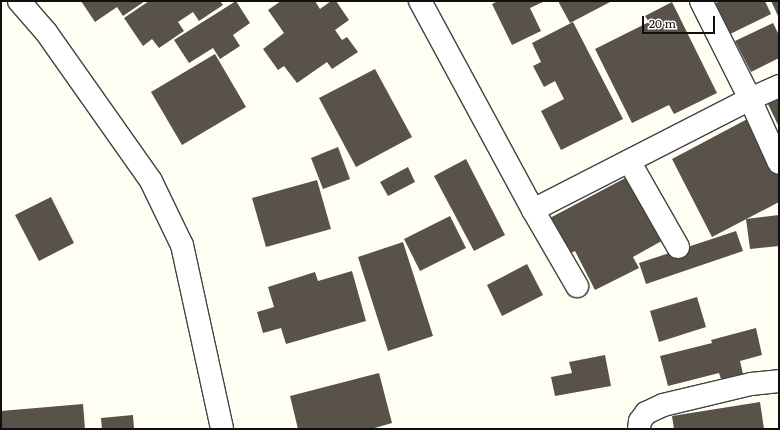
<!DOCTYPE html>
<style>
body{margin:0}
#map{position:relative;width:780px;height:430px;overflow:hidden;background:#fffef2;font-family:Literata,serif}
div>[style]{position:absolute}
.building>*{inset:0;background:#58524b}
.roads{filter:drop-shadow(1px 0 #424242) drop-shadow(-1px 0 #424242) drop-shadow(0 1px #424242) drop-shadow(0 -1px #424242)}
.minor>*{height:22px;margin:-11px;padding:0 11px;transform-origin:11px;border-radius:11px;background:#fff}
.tertiary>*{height:22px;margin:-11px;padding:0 11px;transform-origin:11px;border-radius:11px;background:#fff}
span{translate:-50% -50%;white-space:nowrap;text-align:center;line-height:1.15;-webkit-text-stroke:4px #fff;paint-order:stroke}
.frame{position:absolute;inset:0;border:2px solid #0f0f0f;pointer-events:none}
.scale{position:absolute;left:642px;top:16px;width:73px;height:18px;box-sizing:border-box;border:2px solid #0f0f0f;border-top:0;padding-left:5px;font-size:12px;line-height:14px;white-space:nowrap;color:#0f0f0f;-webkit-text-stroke:3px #fff;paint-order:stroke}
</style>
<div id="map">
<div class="building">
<div style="clip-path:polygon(81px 1px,145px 1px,123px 16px,117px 7px,95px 22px)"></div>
<div style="clip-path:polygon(149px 1px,220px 1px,223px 5px,199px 21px,193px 12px,178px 22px,184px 31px,159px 48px,152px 39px,143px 46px,124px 18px)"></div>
<div style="clip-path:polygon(236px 1px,250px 23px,233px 35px,240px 46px,220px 59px,213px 48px,189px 63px,174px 40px)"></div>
<div style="clip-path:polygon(281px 1px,315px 1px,320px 9px,331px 1px,336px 1px,349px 20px,335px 30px,342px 40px,347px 37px,358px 52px,332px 69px,327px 62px,297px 83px,284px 66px,278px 70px,263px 49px,284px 33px,268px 10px)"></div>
<div style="clip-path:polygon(498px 1px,545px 1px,530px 8px,541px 31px,512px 45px,492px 4px)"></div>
<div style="clip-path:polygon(558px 1px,612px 1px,570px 23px)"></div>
<div style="clip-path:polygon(717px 1px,765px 1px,771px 14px,726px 36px,709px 6px,718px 2px)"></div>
<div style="clip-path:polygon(771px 1px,779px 1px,779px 18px)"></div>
<div style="clip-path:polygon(672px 2px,717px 93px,674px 114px,669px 105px,632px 123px,595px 49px,649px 22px,645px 16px)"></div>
<div style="clip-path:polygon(573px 22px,623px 119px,561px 150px,541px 111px,564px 99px,555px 81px,544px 87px,533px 66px,541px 62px,532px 43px)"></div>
<div style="clip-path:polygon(773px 23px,779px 35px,779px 58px,751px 72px,735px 41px)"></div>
<div style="clip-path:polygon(215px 54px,246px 107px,182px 145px,151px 92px)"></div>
<div style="clip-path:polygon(375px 69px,412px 137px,356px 167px,319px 98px)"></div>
<div style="clip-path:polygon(779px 94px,779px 127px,766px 100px)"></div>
<div style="clip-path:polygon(753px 116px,769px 157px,779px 176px,779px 202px,712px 237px,672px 159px)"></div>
<div style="clip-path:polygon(338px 147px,350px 179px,323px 189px,311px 158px)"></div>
<div style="clip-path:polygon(466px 159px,505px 235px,474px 251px,434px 176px)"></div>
<div style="clip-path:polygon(408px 167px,415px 182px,388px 196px,380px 182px)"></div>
<div style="clip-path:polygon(631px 175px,667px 238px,633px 257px,639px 268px,595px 290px,575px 251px,567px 255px,548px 219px)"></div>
<div style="clip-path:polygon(317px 180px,331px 229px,266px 247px,252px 198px)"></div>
<div style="clip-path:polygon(51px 197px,74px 243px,39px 261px,15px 215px)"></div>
<div style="clip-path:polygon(779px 215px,779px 246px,750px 249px,746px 219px)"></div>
<div style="clip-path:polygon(450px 216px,466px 248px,420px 271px,404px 239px)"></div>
<div style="clip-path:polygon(736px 231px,743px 251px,646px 284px,639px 263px)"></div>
<div style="clip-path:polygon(403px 242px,433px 336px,388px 351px,358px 257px)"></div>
<div style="clip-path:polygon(527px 264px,543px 295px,502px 316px,487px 285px)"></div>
<div style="clip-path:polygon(352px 271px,366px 321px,286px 344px,281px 328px,263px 333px,257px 312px,274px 307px,268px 287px,315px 272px,318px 281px)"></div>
<div style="clip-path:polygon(697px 297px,706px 327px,659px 342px,650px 311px)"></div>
<div style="clip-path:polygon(756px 328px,762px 355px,740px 361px,743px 374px,721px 379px,719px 373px,668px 386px,660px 356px,712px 343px,711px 340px)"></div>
<div style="clip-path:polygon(605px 355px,611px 386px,555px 396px,551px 377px,572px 373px,569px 362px)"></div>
<div style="clip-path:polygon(379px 373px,392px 423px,371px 429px,298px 429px,290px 396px)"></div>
<div style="clip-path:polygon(760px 402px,764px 429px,674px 429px,672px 416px)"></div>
<div style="clip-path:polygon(83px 404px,85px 429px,1px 429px,1px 411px)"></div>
<div style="clip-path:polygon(133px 415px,134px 429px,102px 429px,101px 418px)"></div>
</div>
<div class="roads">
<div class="minor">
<div style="left:420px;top:1px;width:238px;rotate:61.6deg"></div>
<div style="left:533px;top:210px;width:88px;rotate:59.9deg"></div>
<div style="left:701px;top:1px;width:110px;rotate:63.4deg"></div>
<div style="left:750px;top:99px;width:70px;rotate:65.6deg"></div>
<div style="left:629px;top:161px;width:99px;rotate:60.3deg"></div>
<div style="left:533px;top:210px;width:244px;rotate:-27.1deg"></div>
<div style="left:750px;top:99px;width:32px;rotate:-24deg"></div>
<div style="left:639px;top:429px;width:8px;rotate:-83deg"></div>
<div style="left:640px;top:421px;width:10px;rotate:-53deg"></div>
<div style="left:646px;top:413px;width:19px;rotate:-25deg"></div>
<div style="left:663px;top:405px;width:90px;rotate:-13.4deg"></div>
<div style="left:751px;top:384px;width:28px;rotate:-6deg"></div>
</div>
<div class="tertiary">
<div style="left:19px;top:1px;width:41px;rotate:48.9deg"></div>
<div style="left:46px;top:32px;width:182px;rotate:54.8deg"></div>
<div style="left:151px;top:181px;width:71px;rotate:64.2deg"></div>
<div style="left:182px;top:245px;width:188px;rotate:77.7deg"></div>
</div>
</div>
<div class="frame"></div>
<div class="scale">20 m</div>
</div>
